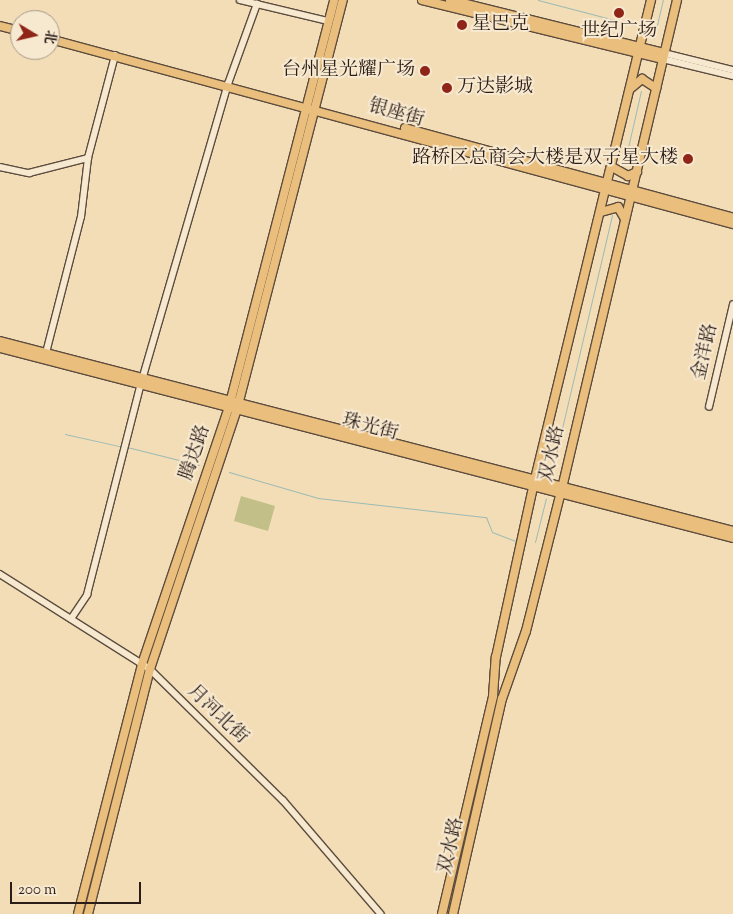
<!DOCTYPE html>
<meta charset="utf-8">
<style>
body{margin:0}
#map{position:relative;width:733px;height:914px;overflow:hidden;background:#f3ddb7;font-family:"Sorts Mill Goudy","Noto Serif SC",serif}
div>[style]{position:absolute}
.green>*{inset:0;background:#c2bf89}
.stream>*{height:1px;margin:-0.5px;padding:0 0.5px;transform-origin:0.5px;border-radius:0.5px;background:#9cbbb3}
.roads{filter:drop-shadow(1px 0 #5c4c3e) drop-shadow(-1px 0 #5c4c3e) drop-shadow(0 1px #5c4c3e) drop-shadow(0 -1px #5c4c3e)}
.minor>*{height:5.5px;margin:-2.75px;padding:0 2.75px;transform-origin:2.75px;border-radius:2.75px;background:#f7e9d0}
.major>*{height:8px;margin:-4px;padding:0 4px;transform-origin:4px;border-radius:4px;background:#eabe7c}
.dots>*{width:14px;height:14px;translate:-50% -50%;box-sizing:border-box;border:2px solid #f7e9d0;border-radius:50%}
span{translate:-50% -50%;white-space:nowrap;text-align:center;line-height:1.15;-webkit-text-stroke:4px #f7e9d0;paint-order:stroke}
.poi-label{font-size:19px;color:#2a1c16}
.left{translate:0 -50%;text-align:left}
.right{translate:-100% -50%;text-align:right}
.street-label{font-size:19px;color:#2a1c16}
.north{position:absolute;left:10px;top:10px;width:50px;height:50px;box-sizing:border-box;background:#f7e9d0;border:1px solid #a59786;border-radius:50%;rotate:99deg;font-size:14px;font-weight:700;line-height:20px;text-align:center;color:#2a1c16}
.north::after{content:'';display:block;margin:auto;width:18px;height:22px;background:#8f2418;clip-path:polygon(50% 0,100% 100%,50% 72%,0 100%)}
.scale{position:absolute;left:10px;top:882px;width:131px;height:22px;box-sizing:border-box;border:2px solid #2a1c16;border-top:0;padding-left:6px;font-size:15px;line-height:18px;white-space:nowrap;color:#2a1c16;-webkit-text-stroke:4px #f7e9d0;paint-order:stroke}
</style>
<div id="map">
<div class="green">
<div style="clip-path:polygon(241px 496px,275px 506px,268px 531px,234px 521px)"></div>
</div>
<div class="stream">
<div style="left:538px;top:0;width:99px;rotate:14.6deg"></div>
<div style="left:654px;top:38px;width:39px;rotate:-77deg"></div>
<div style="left:624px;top:165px;width:76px;rotate:-77.1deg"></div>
<div style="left:65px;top:434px;width:59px;rotate:12.6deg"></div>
<div style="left:127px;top:447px;width:74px;rotate:14deg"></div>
<div style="left:552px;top:471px;width:263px;rotate:-76.8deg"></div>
<div style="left:229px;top:472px;width:93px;rotate:16.3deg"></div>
<div style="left:318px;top:498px;width:169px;rotate:6.5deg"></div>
<div style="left:486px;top:517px;width:16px;rotate:68deg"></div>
<div style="left:492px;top:532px;width:26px;rotate:21deg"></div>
<div style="left:535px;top:542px;width:45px;rotate:-76deg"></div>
</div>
<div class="roads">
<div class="minor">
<div style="left:240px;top:0;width:90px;rotate:13.4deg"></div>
<div style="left:664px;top:53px;width:71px;rotate:13.8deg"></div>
<div style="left:663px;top:59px;width:72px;rotate:13.7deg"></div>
<div style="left:0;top:167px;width:30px;rotate:12deg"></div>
<div style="left:29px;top:173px;width:61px;rotate:-14.3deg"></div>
<div style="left:46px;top:353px;width:140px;rotate:-75.6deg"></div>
<div style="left:81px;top:217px;width:59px;rotate:-83.2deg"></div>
<div style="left:88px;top:158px;width:106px;rotate:-75.2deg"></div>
<div style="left:709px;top:407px;width:105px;rotate:-76.8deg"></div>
<div style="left:0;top:574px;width:178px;rotate:32.3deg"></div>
<div style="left:150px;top:669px;width:187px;rotate:44.6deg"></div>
<div style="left:283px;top:800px;width:150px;rotate:49.3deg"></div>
<div style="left:71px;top:619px;width:29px;rotate:-56deg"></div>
<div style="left:87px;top:595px;width:222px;rotate:-75.7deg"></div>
<div style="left:142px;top:380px;width:308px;rotate:-73.8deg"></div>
<div style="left:228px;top:84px;width:85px;rotate:-70.1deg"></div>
</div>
<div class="major">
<div style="left:422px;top:0;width:248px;rotate:13.8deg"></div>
<div style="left:450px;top:0;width:220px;rotate:13.9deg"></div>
<div style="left:0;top:26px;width:21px;rotate:14deg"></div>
<div style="left:50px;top:39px;width:708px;rotate:15.16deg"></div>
<div style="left:630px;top:89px;width:16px;rotate:-40deg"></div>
<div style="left:642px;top:79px;width:17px;rotate:33deg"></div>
<div style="left:405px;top:128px;width:340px;rotate:15.3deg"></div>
<div style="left:612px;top:167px;width:18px;rotate:29deg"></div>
<div style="left:628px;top:176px;width:10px;rotate:-24deg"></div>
<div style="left:601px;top:212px;width:18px;rotate:-16deg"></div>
<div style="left:618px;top:207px;width:14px;rotate:60deg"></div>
<div style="left:0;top:341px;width:757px;rotate:14.53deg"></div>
<div style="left:0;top:348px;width:757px;rotate:14.53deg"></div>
<div style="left:78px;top:914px;width:258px;rotate:-75.6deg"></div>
<div style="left:142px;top:664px;width:271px;rotate:-71.3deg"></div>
<div style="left:229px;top:407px;width:420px;rotate:-75.5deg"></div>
<div style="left:88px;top:914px;width:253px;rotate:-75.8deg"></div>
<div style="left:150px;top:669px;width:274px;rotate:-71.5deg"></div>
<div style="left:237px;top:409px;width:423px;rotate:-75.5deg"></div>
<div style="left:442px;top:914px;width:224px;rotate:-76.8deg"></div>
<div style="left:493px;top:696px;width:39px;rotate:-86deg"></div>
<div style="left:496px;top:657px;width:174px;rotate:-77.7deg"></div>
<div style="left:533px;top:487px;width:501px;rotate:-76.38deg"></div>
<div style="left:453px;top:914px;width:221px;rotate:-77.2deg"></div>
<div style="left:502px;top:699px;width:72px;rotate:-70.6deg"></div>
<div style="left:526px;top:631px;width:147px;rotate:-75.9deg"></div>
<div style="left:562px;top:488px;width:501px;rotate:-76.74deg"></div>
</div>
</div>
<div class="dots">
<div style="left:619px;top:13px;background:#8f2418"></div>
<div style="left:462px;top:25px;background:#8f2418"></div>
<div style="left:425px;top:71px;background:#8f2418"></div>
<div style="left:447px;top:88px;background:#8f2418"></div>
<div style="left:688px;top:159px;background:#8f2418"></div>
</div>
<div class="poi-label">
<span class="left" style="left:472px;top:25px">星巴克</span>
<span style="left:619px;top:32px">世纪广场</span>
<span class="right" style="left:415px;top:71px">台州星光耀广场</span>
<span class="left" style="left:457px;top:88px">万达影城</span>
<span class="right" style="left:678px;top:159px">路桥区总商会大楼是双子星大楼</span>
</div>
<div class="street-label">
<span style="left:396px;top:114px;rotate:16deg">银座街</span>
<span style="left:706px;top:352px;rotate:-77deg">金洋路</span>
<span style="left:370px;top:428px;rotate:15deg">珠光街</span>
<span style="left:196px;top:453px;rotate:-71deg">腾达路</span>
<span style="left:553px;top:454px;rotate:-77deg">双水路</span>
<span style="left:217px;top:715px;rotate:44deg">月河北街</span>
<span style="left:452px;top:846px;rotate:-77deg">双水路</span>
</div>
<div class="north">北</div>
<div class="scale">200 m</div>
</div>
